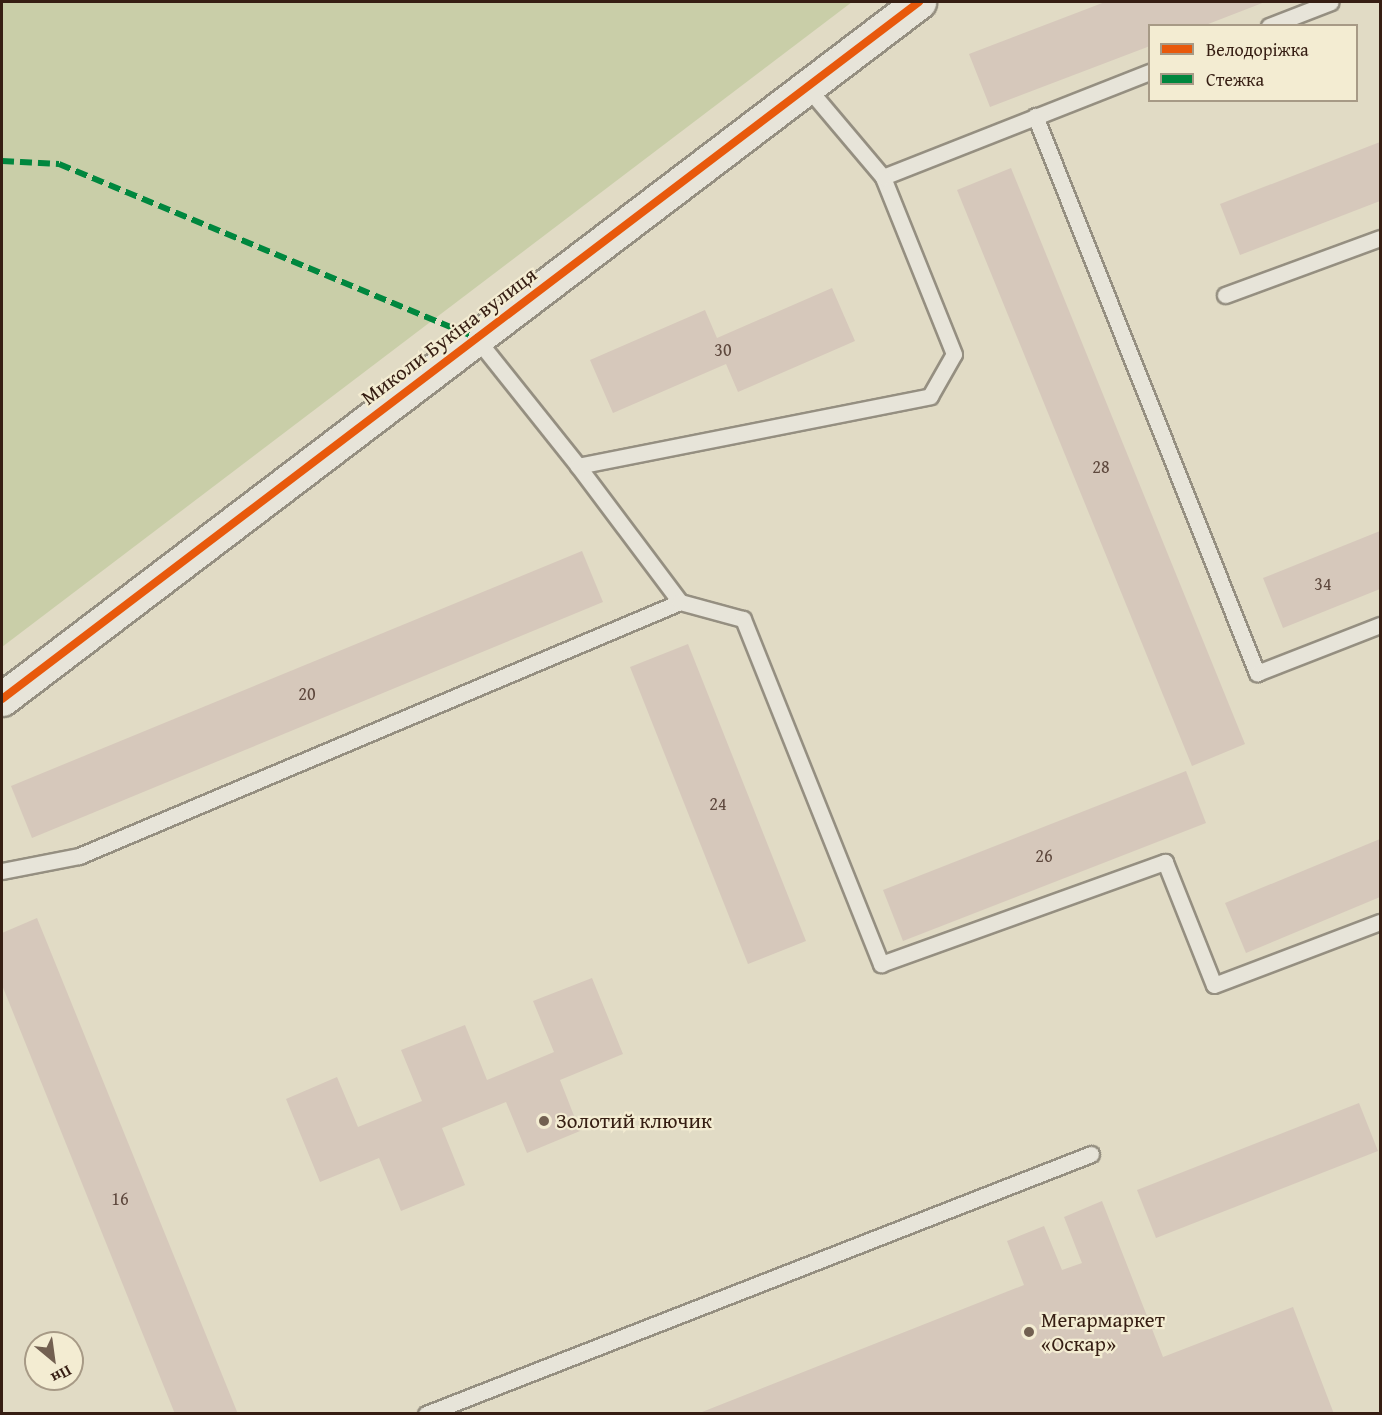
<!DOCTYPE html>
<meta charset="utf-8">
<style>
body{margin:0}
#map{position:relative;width:1382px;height:1415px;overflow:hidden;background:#e1dbc5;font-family:"Gentium Book Plus",serif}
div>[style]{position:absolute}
.green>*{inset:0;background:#c9cea8}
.building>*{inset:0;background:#d6c8bb}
.roads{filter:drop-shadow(2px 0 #958f81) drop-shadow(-2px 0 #958f81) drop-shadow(0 2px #958f81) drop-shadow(0 -2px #958f81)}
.lane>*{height:15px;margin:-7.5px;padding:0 7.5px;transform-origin:7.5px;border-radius:7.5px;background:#e7e4d9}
.secondary>*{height:33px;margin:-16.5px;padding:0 16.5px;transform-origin:16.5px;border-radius:16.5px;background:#e7e4d9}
.quiet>*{height:6px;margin-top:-3px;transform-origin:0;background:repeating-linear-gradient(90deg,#00873e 0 12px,transparent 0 18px)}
.cycleway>*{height:8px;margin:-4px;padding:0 4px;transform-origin:4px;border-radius:4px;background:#e8590c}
.dots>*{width:16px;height:16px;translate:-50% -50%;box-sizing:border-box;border:3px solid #f3ecd2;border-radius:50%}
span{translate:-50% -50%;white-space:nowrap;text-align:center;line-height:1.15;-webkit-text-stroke:4.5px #f3ecd2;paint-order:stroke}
.number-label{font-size:18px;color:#5e483d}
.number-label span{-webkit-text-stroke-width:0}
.street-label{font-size:21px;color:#361e13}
.poi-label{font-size:21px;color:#361e13}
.left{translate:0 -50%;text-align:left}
.frame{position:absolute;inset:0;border:3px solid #361e13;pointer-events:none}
.legend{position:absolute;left:1148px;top:24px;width:210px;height:78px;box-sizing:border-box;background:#f3ecd2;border:2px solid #a79a86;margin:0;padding:8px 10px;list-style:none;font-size:18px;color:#361e13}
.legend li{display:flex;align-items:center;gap:12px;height:30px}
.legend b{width:30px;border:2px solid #a79a86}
.north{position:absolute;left:24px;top:1331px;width:60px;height:60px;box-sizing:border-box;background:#f3ecd2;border:2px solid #a79a86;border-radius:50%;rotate:151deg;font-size:16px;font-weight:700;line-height:24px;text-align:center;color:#361e13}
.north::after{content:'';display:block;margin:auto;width:21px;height:27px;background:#726051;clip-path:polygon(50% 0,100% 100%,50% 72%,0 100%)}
</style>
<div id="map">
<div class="green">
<div style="clip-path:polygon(2px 2px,852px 2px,2px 647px)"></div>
</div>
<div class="building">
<div style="clip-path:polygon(1105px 2px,1265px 2px,1203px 26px,1150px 26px,1150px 46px,990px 107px,969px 54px)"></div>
<div style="clip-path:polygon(1380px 142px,1380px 201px,1240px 255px,1220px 204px)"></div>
<div style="clip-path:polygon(1011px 168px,1245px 744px,1192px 766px,957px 190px)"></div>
<div style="clip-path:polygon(832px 288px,855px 341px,738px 392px,726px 364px,613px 413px,590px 360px,705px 310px,717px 338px)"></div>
<div style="clip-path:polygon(1380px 531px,1380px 589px,1283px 628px,1263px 578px)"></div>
<div style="clip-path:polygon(582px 551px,603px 602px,32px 838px,11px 786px)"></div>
<div style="clip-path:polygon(688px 644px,806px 941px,748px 964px,630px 667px)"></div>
<div style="clip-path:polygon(1186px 771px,1206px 823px,903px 941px,883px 890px)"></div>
<div style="clip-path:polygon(1380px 839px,1380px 897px,1246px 953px,1225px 903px)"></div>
<div style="clip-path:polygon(37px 918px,238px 1414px,175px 1414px,2px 985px,2px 933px)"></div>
<div style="clip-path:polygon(592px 978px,623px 1054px,560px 1080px,580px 1131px,527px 1153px,506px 1102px,442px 1128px,465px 1185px,401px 1211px,379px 1158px,320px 1182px,286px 1099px,337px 1077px,358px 1127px,422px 1101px,401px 1050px,465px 1025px,487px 1080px,554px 1052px,533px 1001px)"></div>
<div style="clip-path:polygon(1359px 1103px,1378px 1151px,1156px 1238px,1137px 1190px)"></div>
<div style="clip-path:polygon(1102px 1201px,1163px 1357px,1293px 1307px,1334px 1414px,697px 1414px,1024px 1285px,1007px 1241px,1044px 1226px,1062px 1270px,1082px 1263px,1064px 1217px)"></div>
</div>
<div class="roads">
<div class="lane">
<div style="left:1269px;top:26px;width:66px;rotate:-21.2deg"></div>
<div style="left:1035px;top:116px;width:600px;rotate:68.27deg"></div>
<div style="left:1257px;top:673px;width:132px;rotate:-21.3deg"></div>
<div style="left:883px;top:177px;width:287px;rotate:-21.5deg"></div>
<div style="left:1225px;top:295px;width:165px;rotate:-20.2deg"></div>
<div style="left:476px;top:338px;width:164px;rotate:51.4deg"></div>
<div style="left:578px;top:466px;width:170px;rotate:53.1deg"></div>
<div style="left:578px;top:466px;width:359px;rotate:-11.2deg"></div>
<div style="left:930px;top:396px;width:48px;rotate:-60.3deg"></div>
<div style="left:954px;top:354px;width:191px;rotate:-111.9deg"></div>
<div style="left:883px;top:177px;width:118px;rotate:-130.2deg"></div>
<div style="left:2px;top:871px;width:78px;rotate:-11deg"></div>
<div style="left:79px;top:856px;width:652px;rotate:-22.91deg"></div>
<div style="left:680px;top:602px;width:65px;rotate:15.1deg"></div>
<div style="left:743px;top:619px;width:372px;rotate:68.2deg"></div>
<div style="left:881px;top:964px;width:302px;rotate:-19.8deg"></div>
<div style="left:1165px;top:862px;width:132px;rotate:68.3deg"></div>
<div style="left:1214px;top:985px;width:178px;rotate:-20.8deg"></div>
<div style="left:426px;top:1414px;width:714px;rotate:-21.35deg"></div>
</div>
<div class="secondary">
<div style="left:2px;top:699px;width:1152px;rotate:-37.24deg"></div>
</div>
</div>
<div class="quiet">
<div style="left:2px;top:161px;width:57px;rotate:3deg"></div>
<div style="left:59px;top:164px;width:452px;rotate:22.6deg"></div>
</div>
<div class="cycleway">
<div style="left:2px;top:699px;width:1152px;rotate:-37.24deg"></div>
</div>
<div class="dots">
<div style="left:544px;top:1121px;background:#726051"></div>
<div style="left:1029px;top:1332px;background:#726051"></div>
</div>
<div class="number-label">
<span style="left:723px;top:350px">30</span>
<span style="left:1101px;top:467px">28</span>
<span style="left:1323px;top:584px">34</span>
<span style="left:307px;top:694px">20</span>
<span style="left:718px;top:804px">24</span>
<span style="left:1044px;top:856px">26</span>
<span style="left:120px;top:1199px">16</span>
</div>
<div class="street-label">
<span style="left:449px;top:336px;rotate:-37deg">Миколи Букіна вулиця</span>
</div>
<div class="poi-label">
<span class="left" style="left:556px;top:1121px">Золотий ключик</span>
<span class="left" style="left:1041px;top:1332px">Мегармаркет<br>«Оскар»</span>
</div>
<div class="frame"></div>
<ul class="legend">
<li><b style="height:8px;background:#e8590c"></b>Велодоріжка</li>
<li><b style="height:8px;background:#00873e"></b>Стежка</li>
</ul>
<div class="north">Пн</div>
</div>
